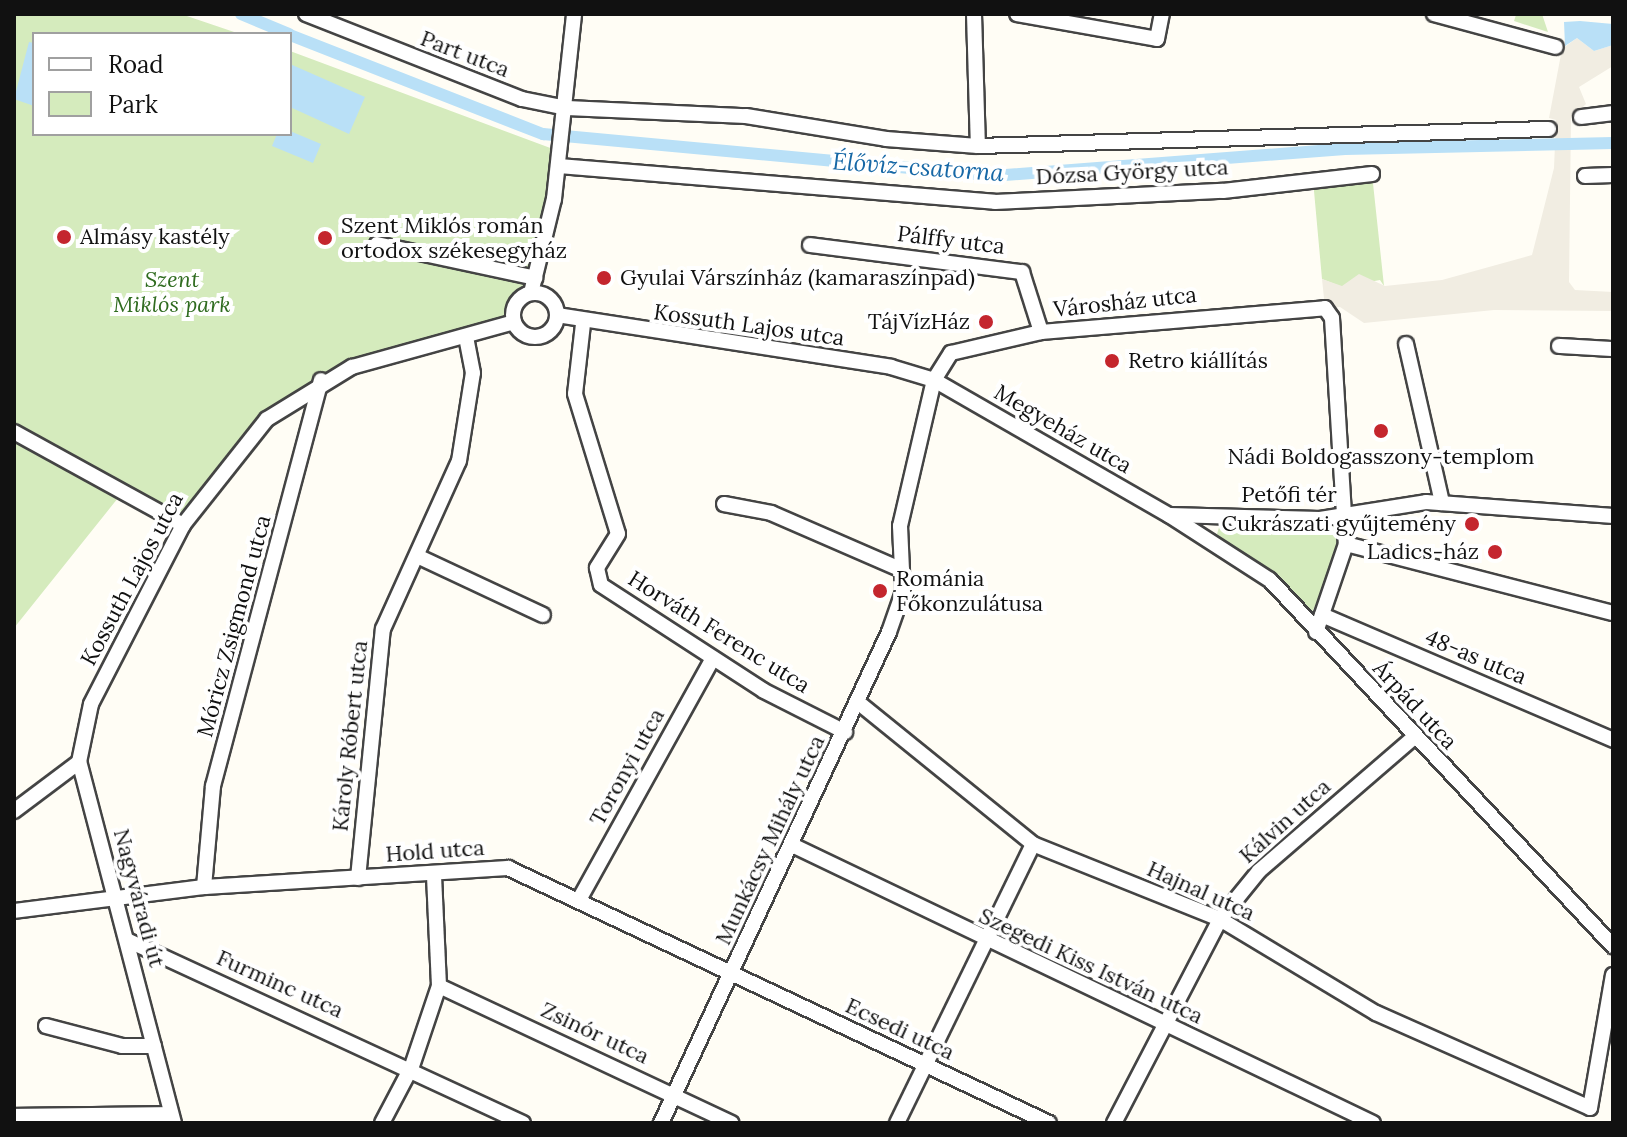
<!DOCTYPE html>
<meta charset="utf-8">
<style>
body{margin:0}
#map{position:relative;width:1627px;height:1137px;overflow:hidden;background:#fffdf5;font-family:Lora,serif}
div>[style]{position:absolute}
.green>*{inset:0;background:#d5ebbd}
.plaza>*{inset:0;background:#f1ede2}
.water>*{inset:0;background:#b9e0f7}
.canal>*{height:12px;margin:-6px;padding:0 6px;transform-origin:6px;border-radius:6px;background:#b9e0f7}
.roads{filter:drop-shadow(2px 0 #444) drop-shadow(-2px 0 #444) drop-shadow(0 2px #444) drop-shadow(0 -2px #444)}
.street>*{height:14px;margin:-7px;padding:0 7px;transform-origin:7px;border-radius:7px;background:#fff}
.street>.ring{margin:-7px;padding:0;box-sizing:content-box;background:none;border:14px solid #fff;border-radius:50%}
.dots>*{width:22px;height:22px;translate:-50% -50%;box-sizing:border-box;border:4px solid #fff;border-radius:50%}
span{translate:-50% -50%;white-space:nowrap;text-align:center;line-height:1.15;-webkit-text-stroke:8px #fff;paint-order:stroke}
.street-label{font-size:22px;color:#111}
.poi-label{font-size:22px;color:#111}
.left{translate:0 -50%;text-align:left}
.right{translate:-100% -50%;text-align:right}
.park-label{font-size:22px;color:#2f6b1f;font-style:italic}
.water-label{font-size:24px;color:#1768a6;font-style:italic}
.frame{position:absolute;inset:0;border:16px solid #111;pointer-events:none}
.legend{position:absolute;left:32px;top:32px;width:260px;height:104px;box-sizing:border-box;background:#fff;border:2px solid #a0a0a0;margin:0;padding:10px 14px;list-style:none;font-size:24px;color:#111}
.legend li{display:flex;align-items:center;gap:16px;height:40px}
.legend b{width:40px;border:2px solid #a0a0a0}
</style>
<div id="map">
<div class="green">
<div style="clip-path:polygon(14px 14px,181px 14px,240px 34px,34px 34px,34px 134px,290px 134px,290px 51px,553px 149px,554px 199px,531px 293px,514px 307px,514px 322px,352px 367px,282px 406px,183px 525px,122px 493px,14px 628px)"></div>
<div style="clip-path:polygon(1542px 14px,1548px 32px,1514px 21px,1516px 15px)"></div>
<div style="clip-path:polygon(1372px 174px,1384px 286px,1380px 280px,1342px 287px,1322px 279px,1313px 180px)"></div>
<div style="clip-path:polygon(1339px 520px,1335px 566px,1310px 616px,1217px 534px,1221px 521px)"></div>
</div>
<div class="plaza">
<div style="clip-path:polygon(1577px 38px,1594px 51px,1613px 45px,1613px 66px,1579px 87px,1586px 104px,1571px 118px,1569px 282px,1575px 290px,1613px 292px,1613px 311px,1494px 310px,1364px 323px,1340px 307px,1325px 308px,1322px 279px,1342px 286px,1359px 274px,1385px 286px,1442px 280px,1532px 255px,1554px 168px,1556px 120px,1549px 118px,1562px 49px)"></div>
</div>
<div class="water">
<div style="clip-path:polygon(1580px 21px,1613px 24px,1613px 45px,1594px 51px,1577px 38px,1565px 46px,1564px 22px)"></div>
<div style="clip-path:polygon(29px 42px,34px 43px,34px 106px,14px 99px)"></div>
<div style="clip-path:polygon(290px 64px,365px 97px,349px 134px,290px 107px)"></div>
<div style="clip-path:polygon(290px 131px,321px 144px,313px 163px,272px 146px,277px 134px)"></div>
</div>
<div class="canal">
<div style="left:241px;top:14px;width:52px;rotate:22.6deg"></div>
<div style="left:290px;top:35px;width:272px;rotate:21.4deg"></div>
<div style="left:543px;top:134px;width:452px;rotate:5.3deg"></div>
<div style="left:993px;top:176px;width:353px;rotate:-4.4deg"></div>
<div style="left:1345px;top:149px;width:268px;rotate:-1.3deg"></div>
</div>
<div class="roads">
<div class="street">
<div style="left:306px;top:14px;width:232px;rotate:21.5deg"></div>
<div style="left:522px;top:99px;width:46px;rotate:11.3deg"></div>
<div style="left:567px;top:108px;width:179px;rotate:2.6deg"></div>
<div style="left:746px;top:116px;width:142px;rotate:9.3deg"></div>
<div style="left:886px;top:139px;width:92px;rotate:4.4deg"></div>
<div style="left:978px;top:146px;width:571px;rotate:-1.71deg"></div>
<div style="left:974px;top:14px;width:132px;rotate:88.3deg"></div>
<div style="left:1017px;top:14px;width:142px;rotate:10.1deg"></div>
<div style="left:1157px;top:39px;width:25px;rotate:-79deg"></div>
<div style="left:1434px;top:14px;width:126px;rotate:15.1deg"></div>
<div style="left:1581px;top:117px;width:32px;rotate:-7deg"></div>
<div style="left:559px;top:166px;width:437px;rotate:4.7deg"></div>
<div style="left:995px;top:202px;width:228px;rotate:-2.8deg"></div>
<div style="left:1223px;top:191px;width:150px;rotate:-6.5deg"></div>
<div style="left:1585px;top:176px;width:28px;rotate:-2deg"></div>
<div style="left:377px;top:244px;width:162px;rotate:12.1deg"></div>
<div style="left:810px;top:245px;width:214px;rotate:7.3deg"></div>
<div style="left:1022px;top:272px;width:63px;rotate:72.4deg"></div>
<div style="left:531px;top:293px;width:97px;rotate:-76.3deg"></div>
<div style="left:554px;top:199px;width:186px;rotate:-83.8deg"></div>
<div class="ring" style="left:513px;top:293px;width:30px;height:30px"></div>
<div style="left:557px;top:315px;width:338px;rotate:8.8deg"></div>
<div style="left:891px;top:367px;width:45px;rotate:16.8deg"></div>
<div style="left:934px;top:380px;width:271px;rotate:29.9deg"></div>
<div style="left:1169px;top:515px;width:120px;rotate:32.8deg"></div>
<div style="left:1270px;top:580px;width:502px;rotate:46.86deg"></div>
<div style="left:583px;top:324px;width:70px;rotate:96.5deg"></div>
<div style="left:575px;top:394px;width:146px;rotate:72.9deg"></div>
<div style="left:618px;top:534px;width:40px;rotate:122deg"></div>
<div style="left:597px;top:568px;width:17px;rotate:77deg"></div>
<div style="left:601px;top:585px;width:194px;rotate:33deg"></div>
<div style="left:764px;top:691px;width:91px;rotate:26.8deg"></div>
<div style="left:1406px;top:344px;width:163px;rotate:77.2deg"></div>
<div style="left:1559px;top:346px;width:54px;rotate:3.2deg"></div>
<div style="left:14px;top:432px;width:193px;rotate:28.8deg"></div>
<div style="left:724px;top:504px;width:48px;rotate:10.8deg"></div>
<div style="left:771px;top:513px;width:143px;rotate:23.5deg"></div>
<div style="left:1169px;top:515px;width:151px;rotate:1.5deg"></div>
<div style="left:1320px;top:519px;width:107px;rotate:-9.1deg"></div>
<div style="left:1426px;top:502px;width:188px;rotate:4.3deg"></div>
<div style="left:1346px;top:544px;width:276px;rotate:14.5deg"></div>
<div style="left:417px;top:556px;width:139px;rotate:25.1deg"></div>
<div style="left:1322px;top:615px;width:317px;rotate:23.2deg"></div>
<div style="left:859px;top:703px;width:224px;rotate:39deg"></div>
<div style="left:1033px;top:844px;width:201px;rotate:21.9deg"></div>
<div style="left:1220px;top:919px;width:182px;rotate:31.1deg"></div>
<div style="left:1376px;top:1013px;width:234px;rotate:23.9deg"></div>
<div style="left:1590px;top:1108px;width:135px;rotate:-80.2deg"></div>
<div style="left:14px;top:811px;width:81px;rotate:-37deg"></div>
<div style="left:792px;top:845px;width:644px;rotate:25.57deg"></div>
<div style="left:358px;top:878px;width:250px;rotate:-84.3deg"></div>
<div style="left:383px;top:629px;width:184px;rotate:-65.7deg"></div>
<div style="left:459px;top:461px;width:89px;rotate:-81deg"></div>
<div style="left:473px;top:373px;width:36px;rotate:-101deg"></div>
<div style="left:204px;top:887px;width:101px;rotate:-84.9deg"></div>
<div style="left:213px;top:786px;width:420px;rotate:-75.1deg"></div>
<div style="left:580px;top:898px;width:274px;rotate:-61deg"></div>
<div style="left:14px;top:911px;width:192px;rotate:-7.2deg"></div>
<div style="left:204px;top:887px;width:305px;rotate:-3.6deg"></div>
<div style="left:508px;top:868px;width:598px;rotate:25.24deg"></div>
<div style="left:129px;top:941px;width:434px;rotate:24.8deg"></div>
<div style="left:439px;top:986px;width:323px;rotate:25.1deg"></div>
<div style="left:46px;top:1026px;width:79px;rotate:14.7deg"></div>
<div style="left:122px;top:1046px;width:32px"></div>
<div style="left:14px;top:1116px;width:156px;rotate:-0.7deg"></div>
<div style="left:174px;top:1123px;width:373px;rotate:-104.7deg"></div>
<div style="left:79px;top:762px;width:59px;rotate:-78.3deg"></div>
<div style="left:91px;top:704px;width:201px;rotate:-62.8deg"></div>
<div style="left:183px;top:525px;width:135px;rotate:-51.6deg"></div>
<div style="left:267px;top:419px;width:100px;rotate:-31.5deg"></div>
<div style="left:352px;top:367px;width:168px;rotate:-15.5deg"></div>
<div style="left:382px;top:1123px;width:64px;rotate:-62.2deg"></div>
<div style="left:412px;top:1066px;width:84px;rotate:-71.4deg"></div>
<div style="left:439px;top:986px;width:112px;rotate:-92.6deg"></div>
<div style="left:661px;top:1123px;width:541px;rotate:-65.09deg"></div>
<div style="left:889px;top:632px;width:42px;rotate:-70.7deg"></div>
<div style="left:903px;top:592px;width:66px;rotate:-92.6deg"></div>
<div style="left:900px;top:526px;width:150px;rotate:-76.9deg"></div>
<div style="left:934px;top:380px;width:32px;rotate:-58deg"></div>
<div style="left:951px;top:353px;width:92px;rotate:-13.1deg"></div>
<div style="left:1041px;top:332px;width:285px;rotate:-4.8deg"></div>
<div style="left:1325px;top:308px;width:12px;rotate:55deg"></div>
<div style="left:1332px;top:318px;width:226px;rotate:86.5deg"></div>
<div style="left:1346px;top:544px;width:93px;rotate:108.8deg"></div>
<div style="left:897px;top:1123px;width:310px;rotate:-64deg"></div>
<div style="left:1114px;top:1123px;width:230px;rotate:-62.5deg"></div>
<div style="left:1220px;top:919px;width:62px;rotate:-50.9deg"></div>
<div style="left:1259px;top:871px;width:205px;rotate:-40.8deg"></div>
</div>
</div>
<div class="dots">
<div style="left:64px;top:237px;background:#c4262e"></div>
<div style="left:325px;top:238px;background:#c4262e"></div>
<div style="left:604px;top:278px;background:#c4262e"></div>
<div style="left:986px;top:322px;background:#c4262e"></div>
<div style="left:1112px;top:361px;background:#c4262e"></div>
<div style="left:1381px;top:431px;background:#c4262e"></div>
<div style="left:1472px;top:524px;background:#c4262e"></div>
<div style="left:1495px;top:552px;background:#c4262e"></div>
<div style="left:880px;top:591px;background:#c4262e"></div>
</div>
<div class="street-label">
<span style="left:465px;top:54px;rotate:21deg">Part utca</span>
<span style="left:1132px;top:172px;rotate:-3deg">Dózsa György utca</span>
<span style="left:951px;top:240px;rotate:7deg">Pálffy utca</span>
<span style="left:1125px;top:302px;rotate:-6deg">Városház utca</span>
<span style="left:749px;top:325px;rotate:8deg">Kossuth Lajos utca</span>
<span style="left:1063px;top:429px;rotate:30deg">Megyeház utca</span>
<span style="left:1289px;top:495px">Petőfi tér</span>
<span style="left:132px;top:579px;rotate:-62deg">Kossuth Lajos utca</span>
<span style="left:234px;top:626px;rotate:-75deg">Móricz Zsigmond utca</span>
<span style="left:719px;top:632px;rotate:32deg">Horváth Ferenc utca</span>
<span style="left:1476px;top:657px;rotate:23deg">48-as utca</span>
<span style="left:1415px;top:705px;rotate:47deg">Árpád utca</span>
<span style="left:350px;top:736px;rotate:-84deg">Károly Róbert utca</span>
<span style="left:627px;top:767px;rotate:-61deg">Toronyi utca</span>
<span style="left:1285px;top:821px;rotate:-42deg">Kálvin utca</span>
<span style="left:770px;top:840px;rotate:-65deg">Munkácsy Mihály utca</span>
<span style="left:435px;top:851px;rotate:-4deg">Hold utca</span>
<span style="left:1201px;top:891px;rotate:24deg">Hajnal utca</span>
<span style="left:139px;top:898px;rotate:75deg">Nagyváradi út</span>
<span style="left:1091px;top:966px;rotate:25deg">Szegedi Kiss István utca</span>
<span style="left:280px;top:984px;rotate:24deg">Furminc utca</span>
<span style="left:900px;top:1029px;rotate:25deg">Ecsedi utca</span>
<span style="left:595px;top:1033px;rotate:25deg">Zsinór utca</span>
</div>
<div class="poi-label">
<span class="left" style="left:341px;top:238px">Szent Miklós román<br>ortodox székesegyház</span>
<span class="left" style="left:80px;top:237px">Almásy kastély</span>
<span class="left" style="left:620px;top:278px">Gyulai Várszínház (kamaraszínpad)</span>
<span class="right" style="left:970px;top:322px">TájVízHáz</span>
<span class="left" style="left:1128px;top:361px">Retro kiállítás</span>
<span style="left:1381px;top:457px">Nádi Boldogasszony-templom</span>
<span class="right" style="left:1456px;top:524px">Cukrászati gyűjtemény</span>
<span class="right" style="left:1479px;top:552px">Ladics-ház</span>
<span class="left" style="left:896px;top:591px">Románia<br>Főkonzulátusa</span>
</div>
<div class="park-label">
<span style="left:172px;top:292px">Szent<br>Miklós park</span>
</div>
<div class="water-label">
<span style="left:918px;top:167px;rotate:4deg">Élővíz-csatorna</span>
</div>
<div class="frame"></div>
<ul class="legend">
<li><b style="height:10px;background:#fff"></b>Road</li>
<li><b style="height:22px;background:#d5ebbd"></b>Park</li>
</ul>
</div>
